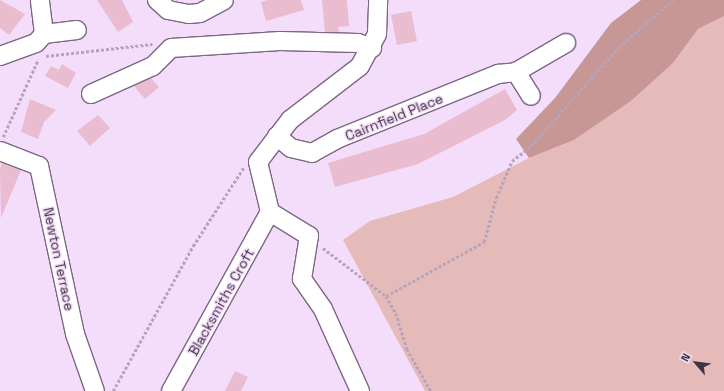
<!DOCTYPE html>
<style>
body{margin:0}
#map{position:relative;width:724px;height:391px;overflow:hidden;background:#f4dcfb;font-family:"Space Grotesk",sans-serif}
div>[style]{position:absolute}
.green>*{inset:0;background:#e4bbb9}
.forest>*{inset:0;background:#c69794}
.building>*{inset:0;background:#e9bcd0}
.path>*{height:2.5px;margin-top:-1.25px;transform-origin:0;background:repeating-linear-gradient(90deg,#b7a4bc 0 3px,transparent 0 5px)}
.roads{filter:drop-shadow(1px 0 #7c6783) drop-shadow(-1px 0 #7c6783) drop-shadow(0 1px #7c6783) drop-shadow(0 -1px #7c6783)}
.minor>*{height:18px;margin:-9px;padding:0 9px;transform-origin:9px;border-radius:9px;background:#fff}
span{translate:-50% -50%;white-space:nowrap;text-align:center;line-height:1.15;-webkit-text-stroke:3px #f4dcfb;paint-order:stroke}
.street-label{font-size:14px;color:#3e3541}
.north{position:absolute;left:676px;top:343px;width:40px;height:40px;-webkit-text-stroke:3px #f4dcfb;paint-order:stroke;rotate:298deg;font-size:11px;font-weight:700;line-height:16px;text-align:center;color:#3e3541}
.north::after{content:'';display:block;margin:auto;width:14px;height:18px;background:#3e3541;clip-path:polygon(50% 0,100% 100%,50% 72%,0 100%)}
</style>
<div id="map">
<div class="green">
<div style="clip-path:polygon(724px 16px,724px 391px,425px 391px,343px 240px,370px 221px,453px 197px,529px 158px,574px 140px,631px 101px,673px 63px,698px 29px)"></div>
</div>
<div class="forest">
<div style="clip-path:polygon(641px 0,724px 0,724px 16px,698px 29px,673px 63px,631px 101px,574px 140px,529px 158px,516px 139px,555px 98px,611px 23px)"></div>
</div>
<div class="building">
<div style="clip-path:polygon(0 0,25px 14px,9px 35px,0 28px)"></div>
<div style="clip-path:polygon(97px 0,122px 0,133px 22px,118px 32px)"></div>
<div style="clip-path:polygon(268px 0,301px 0,304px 10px,266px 21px,261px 2px)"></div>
<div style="clip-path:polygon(322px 0,347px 0,349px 26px,338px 27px,339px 32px,325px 32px)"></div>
<div style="clip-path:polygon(411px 11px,417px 41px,397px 45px,391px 15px)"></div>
<div style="clip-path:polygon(62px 64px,76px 73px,68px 88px,45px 76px,51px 66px,59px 70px)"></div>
<div style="clip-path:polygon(151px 78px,159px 87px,145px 99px,134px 86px)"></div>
<div style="clip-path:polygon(505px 89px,517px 110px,505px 120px,418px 164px,335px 187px,328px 163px,424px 134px)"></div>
<div style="clip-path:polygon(30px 99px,56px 110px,44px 122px,38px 139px,21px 132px)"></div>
<div style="clip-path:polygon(98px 115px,110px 128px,90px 146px,77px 131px)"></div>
<div style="clip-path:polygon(2px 163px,21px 170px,1px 218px,0 169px)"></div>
<div style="clip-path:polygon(235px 371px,248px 377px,241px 391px,225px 391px)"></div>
</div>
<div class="path">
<div style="left:46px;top:56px;width:107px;rotate:-6.5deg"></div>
<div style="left:3px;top:137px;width:85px;rotate:-65.6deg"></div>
<div style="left:323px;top:248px;width:79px;rotate:37.3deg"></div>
<div style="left:386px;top:296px;width:112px;rotate:-28.9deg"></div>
<div style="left:484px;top:242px;width:46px;rotate:-74.7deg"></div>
<div style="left:496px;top:198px;width:40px;rotate:-66.6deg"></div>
<div style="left:512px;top:161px;width:24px;rotate:-38deg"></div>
<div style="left:531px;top:146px;width:132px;rotate:-48.4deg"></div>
<div style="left:619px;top:47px;width:72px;rotate:-41deg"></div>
<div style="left:386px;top:296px;width:20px;rotate:60deg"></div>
<div style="left:396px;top:313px;width:38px;rotate:73deg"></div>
<div style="left:407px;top:349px;width:48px;rotate:60.3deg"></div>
<div style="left:113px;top:391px;width:166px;rotate:-61.1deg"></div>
<div style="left:193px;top:246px;width:94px;rotate:-57.2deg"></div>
</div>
<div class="roads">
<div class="minor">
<div style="left:157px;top:0;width:15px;rotate:42deg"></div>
<div style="left:168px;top:10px;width:21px;rotate:11deg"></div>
<div style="left:189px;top:14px;width:11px;rotate:-5deg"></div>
<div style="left:200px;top:13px;width:27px;rotate:-28deg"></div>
<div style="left:44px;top:34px;width:33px;rotate:-7deg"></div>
<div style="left:0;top:56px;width:38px;rotate:-20deg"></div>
<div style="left:36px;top:43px;width:12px;rotate:-48deg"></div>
<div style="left:44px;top:34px;width:34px;rotate:-97deg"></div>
<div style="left:516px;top:72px;width:28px;rotate:58deg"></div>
<div style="left:91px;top:94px;width:68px;rotate:-24.3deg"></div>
<div style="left:153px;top:66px;width:25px;rotate:-45deg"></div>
<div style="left:171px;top:48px;width:109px;rotate:-3.7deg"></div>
<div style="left:280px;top:41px;width:78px;rotate:1.5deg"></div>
<div style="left:358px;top:43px;width:15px;rotate:20deg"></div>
<div style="left:277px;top:136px;width:18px;rotate:41deg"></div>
<div style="left:291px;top:148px;width:22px;rotate:13deg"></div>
<div style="left:312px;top:153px;width:29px;rotate:-29deg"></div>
<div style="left:337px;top:139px;width:174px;rotate:-22deg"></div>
<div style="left:498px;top:74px;width:18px;rotate:-6deg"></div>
<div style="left:516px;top:72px;width:58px;rotate:-30.1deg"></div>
<div style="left:0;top:151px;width:42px;rotate:21deg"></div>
<div style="left:39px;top:166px;width:172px;rotate:77.9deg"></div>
<div style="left:75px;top:334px;width:60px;rotate:70.7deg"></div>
<div style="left:171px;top:391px;width:205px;rotate:-61.1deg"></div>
<div style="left:360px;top:391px;width:90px;rotate:-114.3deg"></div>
<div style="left:323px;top:309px;width:37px;rotate:-125deg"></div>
<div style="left:302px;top:279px;width:44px;rotate:-80.8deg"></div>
<div style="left:309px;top:236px;width:46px;rotate:-148.4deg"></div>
<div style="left:270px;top:212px;width:51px;rotate:-103.5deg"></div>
<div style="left:258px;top:162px;width:53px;rotate:-52.7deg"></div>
<div style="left:290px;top:120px;width:88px;rotate:-37.6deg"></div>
<div style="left:360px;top:66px;width:36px;rotate:-62deg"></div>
<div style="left:377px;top:34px;width:34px;rotate:-88deg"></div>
</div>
</div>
<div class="street-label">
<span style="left:394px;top:117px;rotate:-22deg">Cairnfield Place</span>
<span style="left:59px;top:259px;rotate:78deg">Newton Terrace</span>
<span style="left:221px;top:302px;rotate:-61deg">Blacksmiths Croft</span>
</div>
<div class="north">N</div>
</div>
